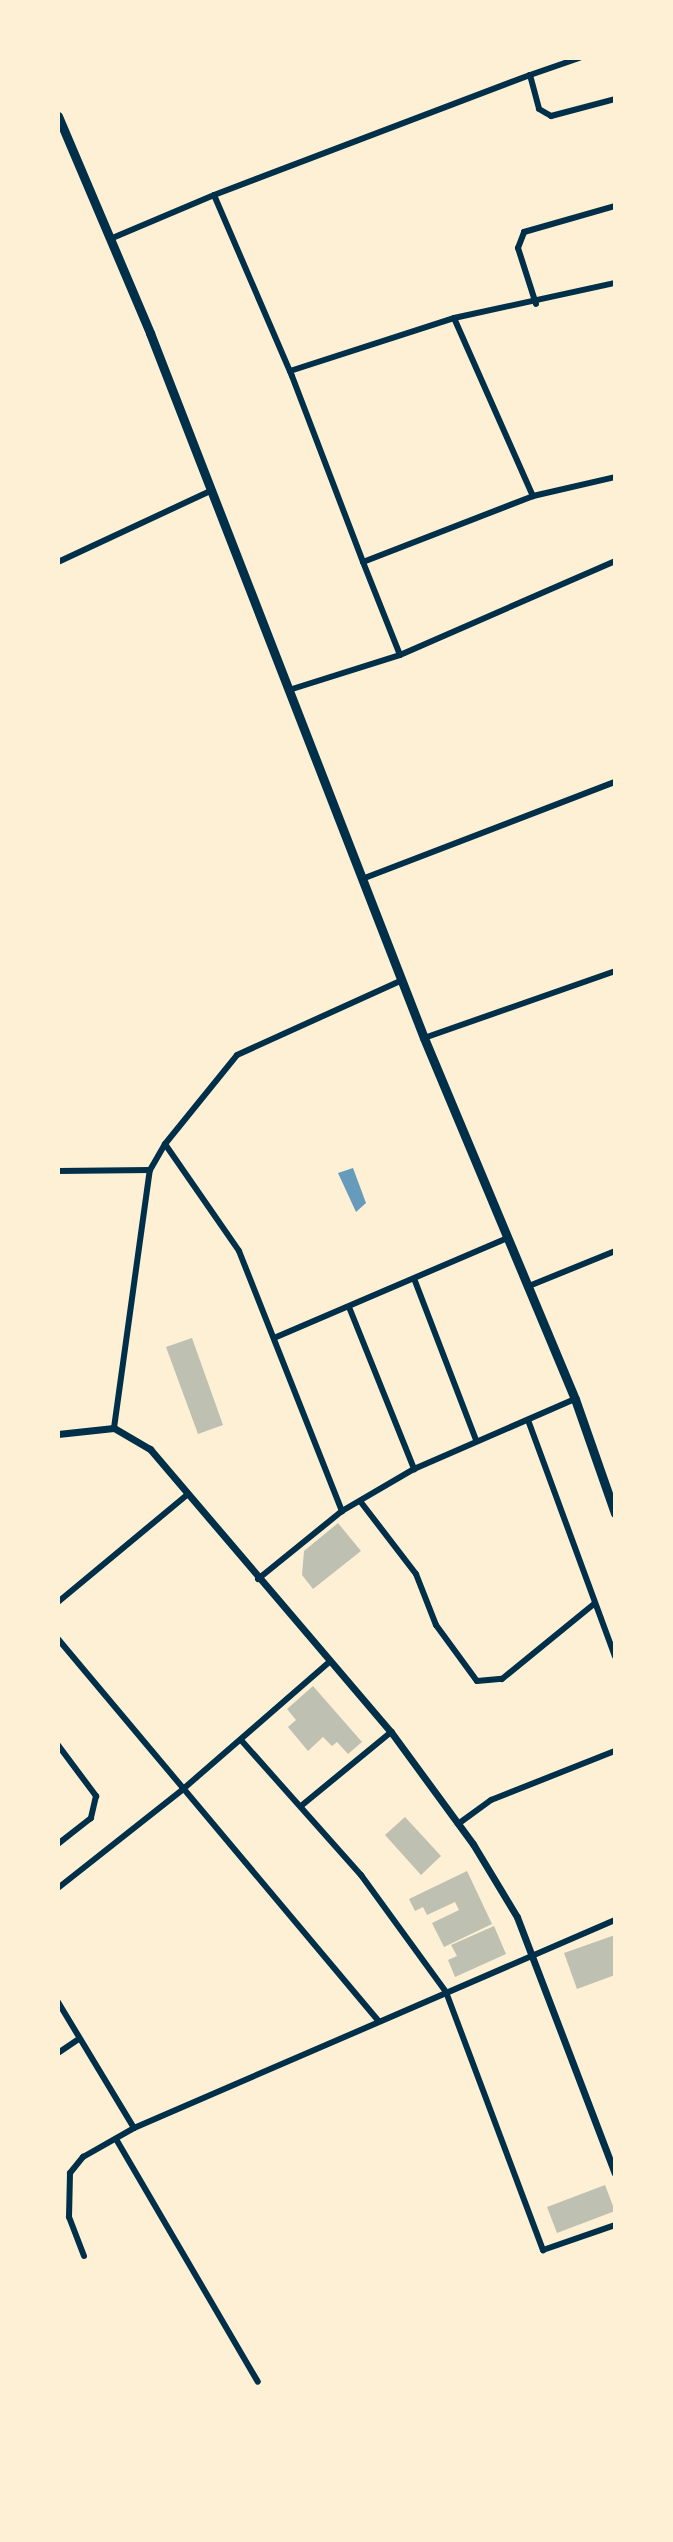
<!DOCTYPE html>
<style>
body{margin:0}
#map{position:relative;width:673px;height:2542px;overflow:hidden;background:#fdf0d5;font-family:Cabin,sans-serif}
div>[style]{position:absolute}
.water>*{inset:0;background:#669bbc}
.building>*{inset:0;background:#bec0b2}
.minor>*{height:6px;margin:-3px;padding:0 3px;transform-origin:3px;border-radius:3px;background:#003049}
.tertiary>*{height:7px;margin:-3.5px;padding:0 3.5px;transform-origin:3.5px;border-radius:3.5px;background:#003049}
.primary>*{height:9px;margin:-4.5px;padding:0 4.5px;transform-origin:4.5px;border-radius:4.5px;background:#003049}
span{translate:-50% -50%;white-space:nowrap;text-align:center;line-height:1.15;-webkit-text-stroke:8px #fdf0d5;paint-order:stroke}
.frame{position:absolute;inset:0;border:60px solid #fdf0d5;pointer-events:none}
</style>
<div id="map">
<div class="water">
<div style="clip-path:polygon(353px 1168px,366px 1203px,356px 1212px,338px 1173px)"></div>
</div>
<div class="building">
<div style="clip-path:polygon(192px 1338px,223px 1425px,198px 1434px,166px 1347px)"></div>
<div style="clip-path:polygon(338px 1523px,361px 1551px,313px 1589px,302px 1575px,304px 1551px)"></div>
<div style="clip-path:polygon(313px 1686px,362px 1742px,348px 1754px,337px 1742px,332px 1746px,323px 1737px,308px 1751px,288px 1727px,296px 1720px,287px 1709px)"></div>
<div style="clip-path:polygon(405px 1817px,441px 1856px,421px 1875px,385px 1835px)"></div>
<div style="clip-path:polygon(467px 1871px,492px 1924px,444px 1947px,432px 1923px,459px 1910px,455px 1902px,427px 1915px,423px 1907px,415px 1911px,409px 1899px)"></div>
<div style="clip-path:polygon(494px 1926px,506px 1954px,455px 1977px,448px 1960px,457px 1956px,451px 1945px)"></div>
<div style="clip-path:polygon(615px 1935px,615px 1975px,577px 1989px,564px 1953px)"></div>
<div style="clip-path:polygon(605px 2185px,615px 2211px,557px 2233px,547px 2207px)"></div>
</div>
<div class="minor">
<div style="left:530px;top:75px;width:52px;rotate:-19.1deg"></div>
<div style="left:214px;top:195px;width:338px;rotate:-20.8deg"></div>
<div style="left:530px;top:75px;width:35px;rotate:75deg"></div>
<div style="left:539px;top:109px;width:14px;rotate:30deg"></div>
<div style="left:551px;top:116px;width:66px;rotate:-14.9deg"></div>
<div style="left:110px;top:239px;width:113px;rotate:-22.9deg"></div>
<div style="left:214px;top:195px;width:197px;rotate:66.7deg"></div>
<div style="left:292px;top:376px;width:199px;rotate:69.1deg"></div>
<div style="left:363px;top:562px;width:182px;rotate:-21.2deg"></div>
<div style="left:533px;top:496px;width:84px;rotate:-13deg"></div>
<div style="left:536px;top:304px;width:59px;rotate:-107.8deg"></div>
<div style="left:518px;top:248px;width:17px;rotate:-69deg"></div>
<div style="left:524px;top:232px;width:95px;rotate:-15.9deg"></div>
<div style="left:454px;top:318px;width:195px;rotate:66.1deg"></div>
<div style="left:290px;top:371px;width:172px;rotate:-17.9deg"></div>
<div style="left:454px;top:318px;width:165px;rotate:-12.3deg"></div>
<div style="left:58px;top:562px;width:168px;rotate:-25deg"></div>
<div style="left:363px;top:562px;width:100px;rotate:68.3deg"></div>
<div style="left:289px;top:690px;width:116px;rotate:-17.5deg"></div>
<div style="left:400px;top:655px;width:235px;rotate:-23.6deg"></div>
<div style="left:362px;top:879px;width:271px;rotate:-21deg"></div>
<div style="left:424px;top:1038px;width:202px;rotate:-19.3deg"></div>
<div style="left:165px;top:1144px;width:130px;rotate:55.3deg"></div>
<div style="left:239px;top:1251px;width:280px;rotate:68.4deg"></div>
<div style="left:58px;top:1171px;width:92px;rotate:-0.6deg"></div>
<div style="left:415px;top:1281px;width:170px;rotate:69deg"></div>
<div style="left:529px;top:1286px;width:93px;rotate:-22.1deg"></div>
<div style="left:349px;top:1307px;width:175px;rotate:68.1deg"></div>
<div style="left:274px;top:1338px;width:254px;rotate:-23.2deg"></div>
<div style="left:528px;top:1420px;width:252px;rotate:69.8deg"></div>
<div style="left:114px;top:1428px;width:260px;rotate:-82.1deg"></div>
<div style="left:150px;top:1170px;width:30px;rotate:-60deg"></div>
<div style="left:165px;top:1144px;width:114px;rotate:-51deg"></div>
<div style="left:237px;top:1055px;width:181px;rotate:-24.4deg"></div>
<div style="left:360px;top:1501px;width:92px;rotate:52.5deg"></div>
<div style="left:416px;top:1574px;width:55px;rotate:68.6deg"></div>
<div style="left:436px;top:1625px;width:69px;rotate:53.8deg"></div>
<div style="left:477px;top:1681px;width:25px;rotate:-5deg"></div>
<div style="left:502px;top:1679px;width:119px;rotate:-39.2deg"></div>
<div style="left:258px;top:1579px;width:108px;rotate:-39deg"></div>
<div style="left:342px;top:1511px;width:83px;rotate:-30.3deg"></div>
<div style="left:414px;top:1469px;width:176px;rotate:-23.5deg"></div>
<div style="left:58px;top:1602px;width:169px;rotate:-39.7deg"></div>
<div style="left:58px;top:1639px;width:499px;rotate:50deg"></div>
<div style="left:241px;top:1740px;width:181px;rotate:48.4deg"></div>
<div style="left:361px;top:1875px;width:145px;rotate:54deg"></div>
<div style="left:446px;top:1992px;width:276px;rotate:69.4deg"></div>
<div style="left:543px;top:2250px;width:76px;rotate:-19.1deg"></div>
<div style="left:58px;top:1745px;width:64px;rotate:53.3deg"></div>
<div style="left:96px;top:1796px;width:23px;rotate:103deg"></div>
<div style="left:91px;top:1818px;width:42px;rotate:141.8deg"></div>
<div style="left:301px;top:1806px;width:117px;rotate:-39.4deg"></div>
<div style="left:458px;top:1824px;width:41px;rotate:-36deg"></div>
<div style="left:491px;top:1800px;width:133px;rotate:-21.6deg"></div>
<div style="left:58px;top:1888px;width:158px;rotate:-38.3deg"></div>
<div style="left:182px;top:1790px;width:194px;rotate:-41deg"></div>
<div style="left:58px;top:2002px;width:147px;rotate:58.9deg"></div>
<div style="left:58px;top:2053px;width:25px;rotate:-34deg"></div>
<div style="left:116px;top:2139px;width:281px;rotate:59.7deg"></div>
<div style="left:84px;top:2256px;width:42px;rotate:-111deg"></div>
<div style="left:69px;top:2217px;width:44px;rotate:-88.7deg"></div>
<div style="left:70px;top:2173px;width:21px;rotate:-51deg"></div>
<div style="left:83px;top:2157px;width:59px;rotate:-29.6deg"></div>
<div style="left:134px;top:2128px;width:524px;rotate:-23.39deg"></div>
</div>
<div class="tertiary">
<div style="left:58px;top:1434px;width:56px;rotate:-6.1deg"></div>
<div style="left:114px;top:1428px;width:42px;rotate:30.3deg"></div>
<div style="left:150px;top:1449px;width:372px;rotate:49.6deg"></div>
<div style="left:391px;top:1732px;width:139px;rotate:53.8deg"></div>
<div style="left:473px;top:1844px;width:85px;rotate:58.9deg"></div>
<div style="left:517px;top:1917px;width:274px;rotate:69.1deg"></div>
</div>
<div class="primary">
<div style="left:58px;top:116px;width:236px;rotate:67deg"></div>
<div style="left:150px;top:333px;width:756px;rotate:68.76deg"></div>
<div style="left:424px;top:1038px;width:391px;rotate:67.3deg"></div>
<div style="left:575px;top:1399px;width:121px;rotate:70.7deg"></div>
</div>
<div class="frame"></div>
</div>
